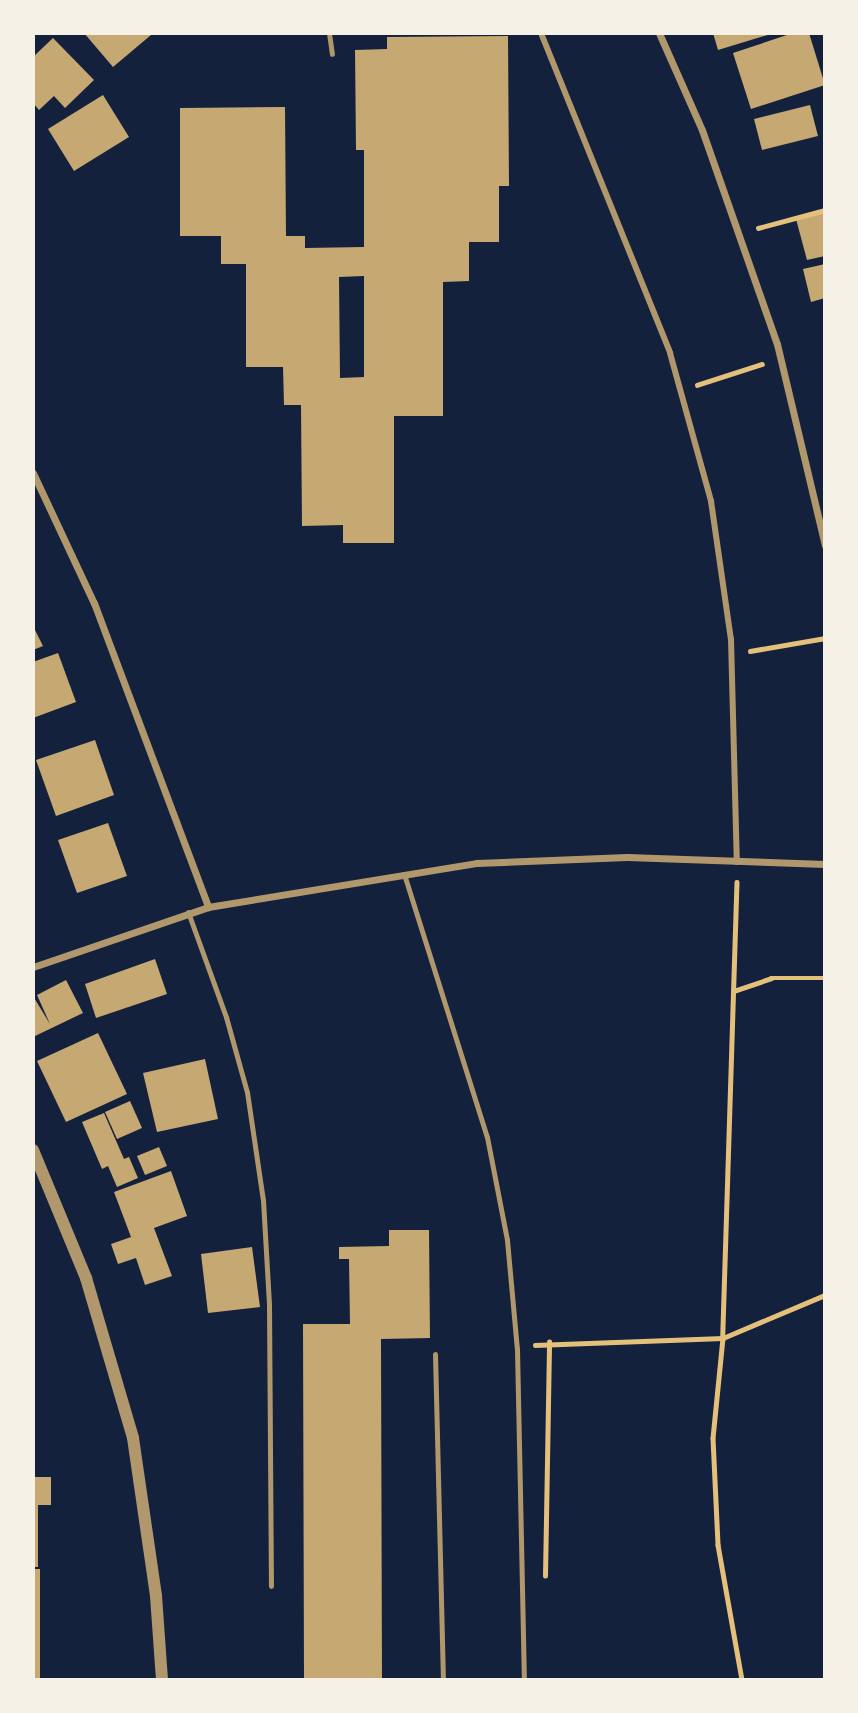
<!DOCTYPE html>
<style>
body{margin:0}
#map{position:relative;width:858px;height:1713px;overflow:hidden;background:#14213d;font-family:"DM Sans",sans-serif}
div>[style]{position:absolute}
.building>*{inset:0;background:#c6a872}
.path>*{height:4.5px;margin:-2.25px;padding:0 2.25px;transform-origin:2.25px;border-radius:2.25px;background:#e5c07b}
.service>*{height:5px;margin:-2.5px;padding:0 2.5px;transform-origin:2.5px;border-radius:2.5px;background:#b1986c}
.pedestrian>*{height:6px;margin:-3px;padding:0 3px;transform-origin:3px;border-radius:3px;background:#b1986c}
.minor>*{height:7px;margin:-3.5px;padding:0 3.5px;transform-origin:3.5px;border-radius:3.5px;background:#b1986c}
.tertiary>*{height:12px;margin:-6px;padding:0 6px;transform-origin:6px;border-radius:6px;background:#b1986c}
span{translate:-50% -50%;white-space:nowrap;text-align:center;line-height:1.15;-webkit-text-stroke:5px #f6f1e7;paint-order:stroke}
.frame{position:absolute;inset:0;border:35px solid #f6f1e7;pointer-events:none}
</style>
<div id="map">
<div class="building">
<div style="clip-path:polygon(84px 33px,150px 33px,151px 35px,113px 67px)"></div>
<div style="clip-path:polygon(713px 33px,771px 33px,771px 34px,718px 50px)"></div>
<div style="clip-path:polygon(793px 33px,809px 33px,825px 85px,751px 109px,733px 53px)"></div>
<div style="clip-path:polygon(evenodd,508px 36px,509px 186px,499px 186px,499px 242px,469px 242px,469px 281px,443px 282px,443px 416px,394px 416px,394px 543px,343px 543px,343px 525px,302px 526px,301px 405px,284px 405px,283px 367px,246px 367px,246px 264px,221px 264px,221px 236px,180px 236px,180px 108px,285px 107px,286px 236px,305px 236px,305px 248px,364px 247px,364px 150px,356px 150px,355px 50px,387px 49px,387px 37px,508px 36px,364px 276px,364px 377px,340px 378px,339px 277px,364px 276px)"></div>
<div style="clip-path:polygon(53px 38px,94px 80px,65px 108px,54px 96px,39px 110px,33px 103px,33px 57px)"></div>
<div style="clip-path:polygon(103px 95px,129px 137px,74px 171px,48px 129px)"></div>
<div style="clip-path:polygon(810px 105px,818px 136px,762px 150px,754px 119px)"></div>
<div style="clip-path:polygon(825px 211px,825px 256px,807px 260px,796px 219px)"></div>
<div style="clip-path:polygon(825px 264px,825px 298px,811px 302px,803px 269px)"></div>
<div style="clip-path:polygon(33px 626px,43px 646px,33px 650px)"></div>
<div style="clip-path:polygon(58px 653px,76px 702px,33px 718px,33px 662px)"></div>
<div style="clip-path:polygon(95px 740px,114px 795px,56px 816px,36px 760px)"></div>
<div style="clip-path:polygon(108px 823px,127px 876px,77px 893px,58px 840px)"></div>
<div style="clip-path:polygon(155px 959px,167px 994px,96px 1018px,85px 984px)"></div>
<div style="clip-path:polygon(66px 980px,83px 1013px,33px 1037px,33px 996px,50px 1024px,37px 995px)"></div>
<div style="clip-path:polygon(98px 1033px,127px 1094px,66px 1122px,37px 1061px)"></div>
<div style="clip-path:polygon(205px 1059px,218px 1119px,157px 1132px,143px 1073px)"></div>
<div style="clip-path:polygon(130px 1101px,142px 1128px,117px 1139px,105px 1112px)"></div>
<div style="clip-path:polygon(104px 1113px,124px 1159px,129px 1157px,138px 1178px,117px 1187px,108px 1166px,102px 1169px,82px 1122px)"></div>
<div style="clip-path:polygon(159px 1147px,167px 1166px,145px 1175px,137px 1156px)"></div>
<div style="clip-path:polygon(171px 1171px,187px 1216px,154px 1228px,172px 1276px,145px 1285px,136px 1258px,118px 1264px,111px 1244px,131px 1237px,114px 1192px)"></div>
<div style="clip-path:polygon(389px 1230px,429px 1230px,430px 1338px,381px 1339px,382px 1680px,304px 1680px,303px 1324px,350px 1324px,349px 1259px,339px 1259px,339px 1247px,389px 1246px)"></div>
<div style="clip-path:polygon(252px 1247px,260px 1307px,208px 1313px,201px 1254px)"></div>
<div style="clip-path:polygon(33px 1477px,51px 1477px,51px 1505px,38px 1505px,38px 1567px,33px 1567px)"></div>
<div style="clip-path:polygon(33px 1569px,40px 1569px,40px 1680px,33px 1680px)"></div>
</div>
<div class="path">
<div style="left:758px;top:228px;width:69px;rotate:-15deg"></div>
<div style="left:697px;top:385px;width:68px;rotate:-17.9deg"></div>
<div style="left:750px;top:651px;width:76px;rotate:-9.8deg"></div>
<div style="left:737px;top:882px;width:456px;rotate:91.8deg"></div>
<div style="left:723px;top:1338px;width:100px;rotate:95.7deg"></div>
<div style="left:713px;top:1438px;width:107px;rotate:87.3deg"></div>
<div style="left:718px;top:1545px;width:137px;rotate:79.9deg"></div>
<div style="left:734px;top:991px;width:39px;rotate:-19deg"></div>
<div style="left:771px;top:978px;width:54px"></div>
<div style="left:535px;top:1345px;width:188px;rotate:-2.1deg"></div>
<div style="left:723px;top:1338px;width:111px;rotate:-22.9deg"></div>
<div style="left:545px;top:1576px;width:234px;rotate:-89deg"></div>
</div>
<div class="service">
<div style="left:329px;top:33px;width:21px;rotate:82deg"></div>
<div style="left:404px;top:874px;width:276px;rotate:72.5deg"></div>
<div style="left:487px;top:1137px;width:105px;rotate:79deg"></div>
<div style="left:507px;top:1240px;width:109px;rotate:84.8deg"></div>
<div style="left:517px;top:1349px;width:331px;rotate:88.8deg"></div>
<div style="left:188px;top:912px;width:112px;rotate:70.1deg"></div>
<div style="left:226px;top:1017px;width:78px;rotate:74.4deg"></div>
<div style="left:247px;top:1092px;width:109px;rotate:81.6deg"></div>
<div style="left:263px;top:1200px;width:105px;rotate:86.7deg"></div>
<div style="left:269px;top:1305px;width:281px;rotate:89.6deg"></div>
<div style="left:435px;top:1354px;width:326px;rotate:88.6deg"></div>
</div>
<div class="pedestrian">
<div style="left:541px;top:33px;width:345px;rotate:68deg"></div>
<div style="left:670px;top:353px;width:154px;rotate:74.5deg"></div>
<div style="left:711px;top:501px;width:139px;rotate:81.8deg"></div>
<div style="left:731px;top:639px;width:223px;rotate:88.5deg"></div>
</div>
<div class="minor">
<div style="left:659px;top:33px;width:106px;rotate:66.1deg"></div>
<div style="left:702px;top:130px;width:227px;rotate:70.7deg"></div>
<div style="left:777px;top:344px;width:207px;rotate:76.6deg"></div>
<div style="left:33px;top:473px;width:144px;rotate:64.9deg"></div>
<div style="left:94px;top:603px;width:325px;rotate:69.4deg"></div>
<div style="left:33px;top:967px;width:185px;rotate:-18.9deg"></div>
<div style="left:208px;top:907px;width:273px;rotate:-9.3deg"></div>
<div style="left:477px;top:863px;width:150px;rotate:-2.3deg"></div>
<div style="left:627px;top:857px;width:198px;rotate:2deg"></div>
</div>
<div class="tertiary">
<div style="left:33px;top:1150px;width:139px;rotate:67.5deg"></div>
<div style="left:86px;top:1278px;width:167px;rotate:73.6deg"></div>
<div style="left:133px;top:1438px;width:160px;rotate:81.7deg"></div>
<div style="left:156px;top:1596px;width:84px;rotate:85.9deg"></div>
</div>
<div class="frame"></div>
</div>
